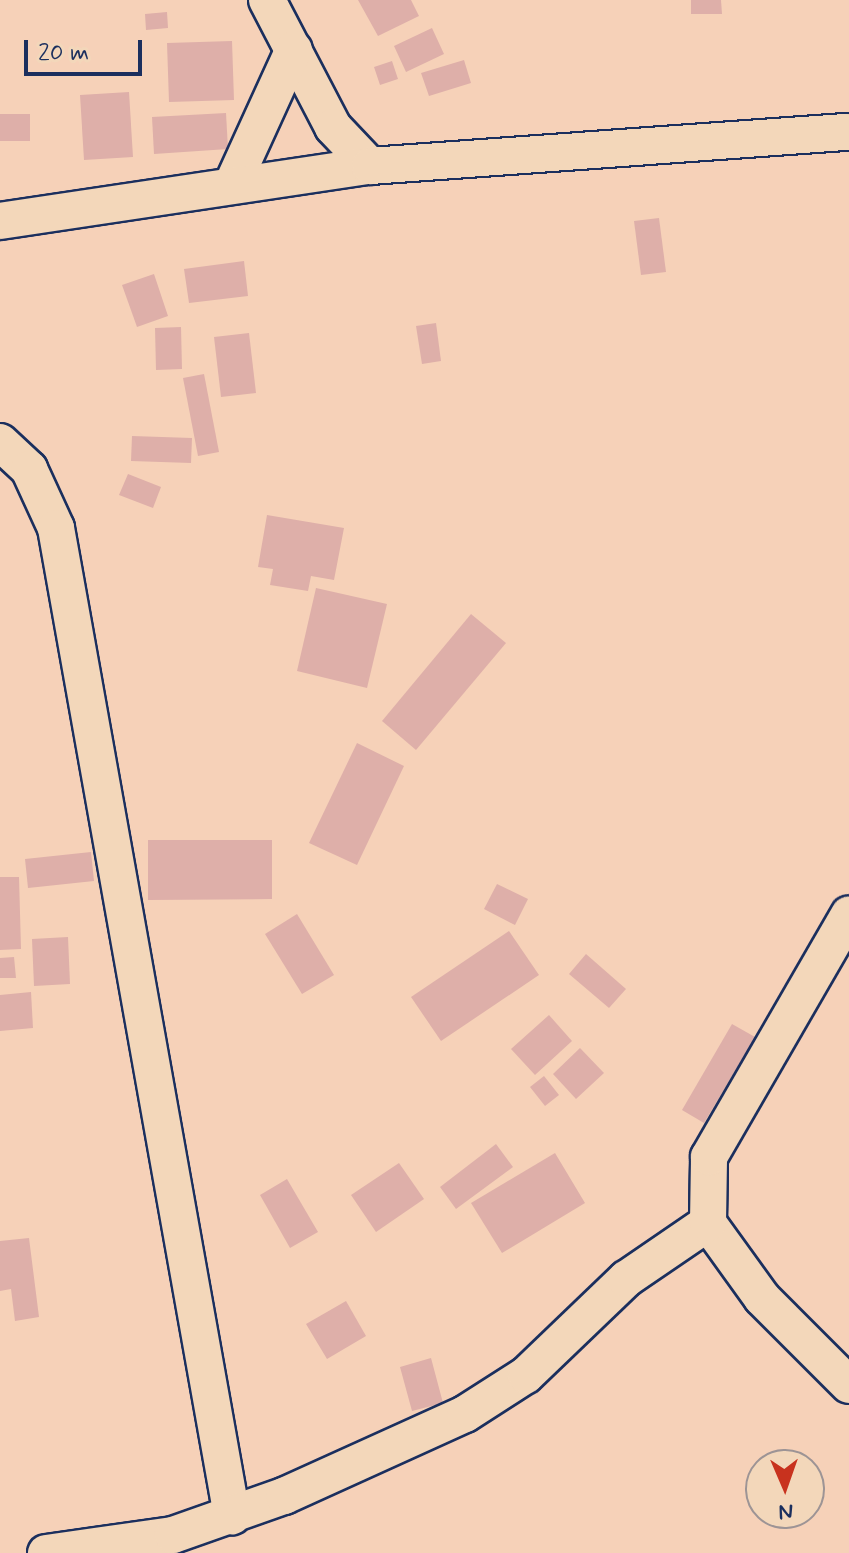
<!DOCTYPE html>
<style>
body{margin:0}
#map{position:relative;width:849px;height:1553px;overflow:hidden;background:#f6d1b8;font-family:Mynerve,sans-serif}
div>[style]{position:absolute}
.building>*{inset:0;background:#deafa9}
.roads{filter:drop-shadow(2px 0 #1b2f5e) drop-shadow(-2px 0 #1b2f5e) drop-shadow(0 2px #1b2f5e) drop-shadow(0 -2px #1b2f5e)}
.minor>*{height:36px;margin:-18px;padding:0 18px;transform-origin:18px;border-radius:18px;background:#f3d7ba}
span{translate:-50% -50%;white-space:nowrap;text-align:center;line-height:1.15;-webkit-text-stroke:7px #f3d7ba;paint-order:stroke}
.north{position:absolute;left:745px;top:1449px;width:80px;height:80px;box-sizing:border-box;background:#f3d7ba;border:2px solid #9d9495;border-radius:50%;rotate:178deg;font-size:22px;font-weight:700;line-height:32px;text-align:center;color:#1b2f5e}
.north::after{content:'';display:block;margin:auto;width:28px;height:36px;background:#c8321e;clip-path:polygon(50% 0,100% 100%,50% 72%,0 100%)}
.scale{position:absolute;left:24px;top:40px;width:118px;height:36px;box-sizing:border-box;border:4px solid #1b2f5e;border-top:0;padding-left:10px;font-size:24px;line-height:28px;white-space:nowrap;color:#1b2f5e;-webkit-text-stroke:6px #f3d7ba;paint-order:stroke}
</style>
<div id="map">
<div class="building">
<div style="clip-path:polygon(358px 0,411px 0,419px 16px,378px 36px)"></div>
<div style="clip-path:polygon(691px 0,721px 0,722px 14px,691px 14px)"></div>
<div style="clip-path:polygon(167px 12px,168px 28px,146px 30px,145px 14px)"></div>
<div style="clip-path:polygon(432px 28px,444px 54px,406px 72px,394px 46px)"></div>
<div style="clip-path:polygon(232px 41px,234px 100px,169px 102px,167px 43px)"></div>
<div style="clip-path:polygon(464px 60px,471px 83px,429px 96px,421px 73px)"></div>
<div style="clip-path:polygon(392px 61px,398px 79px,380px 85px,374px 67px)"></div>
<div style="clip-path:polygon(129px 92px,133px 157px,84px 160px,80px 95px)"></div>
<div style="clip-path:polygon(226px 113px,228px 149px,154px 154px,152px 117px)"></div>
<div style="clip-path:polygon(0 114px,30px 114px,30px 141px,0 141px)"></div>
<div style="clip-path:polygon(659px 218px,666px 272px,641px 275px,634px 221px)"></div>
<div style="clip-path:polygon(244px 261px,248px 296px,189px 303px,184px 269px)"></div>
<div style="clip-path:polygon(154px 274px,168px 316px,137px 327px,122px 285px)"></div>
<div style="clip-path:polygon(436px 323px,441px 361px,422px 364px,416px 326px)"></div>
<div style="clip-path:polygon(181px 327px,182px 369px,156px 370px,155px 328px)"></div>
<div style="clip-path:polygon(249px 333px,256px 393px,221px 397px,214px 337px)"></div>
<div style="clip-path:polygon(204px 374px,219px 452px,198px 456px,183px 378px)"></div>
<div style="clip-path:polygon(132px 436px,192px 438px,191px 463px,131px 461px)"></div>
<div style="clip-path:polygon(128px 474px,161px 487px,153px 508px,119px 495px)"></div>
<div style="clip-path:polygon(267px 515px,344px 528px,334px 580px,311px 576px,308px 591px,270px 585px,273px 569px,258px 567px)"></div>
<div style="clip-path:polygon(316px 588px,387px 604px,367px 688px,297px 671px)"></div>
<div style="clip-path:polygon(471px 614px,506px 643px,416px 750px,382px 721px)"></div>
<div style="clip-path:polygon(357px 743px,404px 766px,357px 865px,309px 843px)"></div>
<div style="clip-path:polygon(148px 840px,272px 840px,272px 899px,148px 900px)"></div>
<div style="clip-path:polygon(91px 852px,94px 881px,28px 888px,25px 859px)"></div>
<div style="clip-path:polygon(0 877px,19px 877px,21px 949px,0 950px)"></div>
<div style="clip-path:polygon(497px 884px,528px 899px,515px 925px,484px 909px)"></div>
<div style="clip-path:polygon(297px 914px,334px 975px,302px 994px,265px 934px)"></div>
<div style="clip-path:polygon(509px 931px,539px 975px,441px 1041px,411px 997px)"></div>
<div style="clip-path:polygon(68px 937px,70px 984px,34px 986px,32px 939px)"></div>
<div style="clip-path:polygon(586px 954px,626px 989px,609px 1008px,569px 974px)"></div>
<div style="clip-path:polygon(14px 957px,16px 978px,0 978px,0 958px)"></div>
<div style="clip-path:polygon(31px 992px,33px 1028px,0 1031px,0 995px)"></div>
<div style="clip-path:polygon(549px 1015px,572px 1041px,535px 1075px,511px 1049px)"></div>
<div style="clip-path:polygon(732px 1024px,755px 1037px,704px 1123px,682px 1110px)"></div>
<div style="clip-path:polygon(580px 1048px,604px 1073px,576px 1099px,553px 1074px)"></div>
<div style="clip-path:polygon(544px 1076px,559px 1095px,545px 1106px,530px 1087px)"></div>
<div style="clip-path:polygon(496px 1144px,513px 1167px,456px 1209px,440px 1187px)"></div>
<div style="clip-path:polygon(555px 1153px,585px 1203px,502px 1253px,471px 1203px)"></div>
<div style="clip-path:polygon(399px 1163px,424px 1199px,376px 1232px,351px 1195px)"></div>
<div style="clip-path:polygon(287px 1179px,318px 1232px,290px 1248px,260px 1195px)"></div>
<div style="clip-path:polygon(29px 1238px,39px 1317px,15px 1321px,11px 1289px,0 1291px,0 1241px)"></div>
<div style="clip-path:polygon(346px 1301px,366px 1336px,327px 1359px,306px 1324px)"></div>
<div style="clip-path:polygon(431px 1358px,443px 1403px,412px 1411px,400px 1367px)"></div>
</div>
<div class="roads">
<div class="minor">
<div style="left:267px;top:0;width:143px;rotate:62.5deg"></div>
<div style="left:333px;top:127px;width:54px;rotate:46.5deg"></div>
<div style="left:232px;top:185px;width:149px;rotate:-65.5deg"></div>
<div style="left:0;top:221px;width:374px;rotate:-8.5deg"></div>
<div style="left:370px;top:166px;width:480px;rotate:-4.1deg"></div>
<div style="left:0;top:442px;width:40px;rotate:43deg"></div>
<div style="left:29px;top:469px;width:65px;rotate:65.4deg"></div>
<div style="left:56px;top:528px;width:1004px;rotate:79.9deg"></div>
<div style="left:708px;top:1223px;width:92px;rotate:54.2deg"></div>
<div style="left:762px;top:1298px;width:123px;rotate:45deg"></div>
<div style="left:46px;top:1553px;width:128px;rotate:-8.1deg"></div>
<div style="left:173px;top:1535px;width:118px;rotate:-19.4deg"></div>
<div style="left:284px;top:1496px;width:199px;rotate:-24.4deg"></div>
<div style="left:465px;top:1414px;width:72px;rotate:-32.6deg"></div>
<div style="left:526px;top:1375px;width:139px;rotate:-43.8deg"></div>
<div style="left:626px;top:1279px;width:99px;rotate:-34.3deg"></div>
<div style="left:708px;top:1223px;width:66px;rotate:-89.1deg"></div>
<div style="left:709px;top:1157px;width:280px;rotate:-60deg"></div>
</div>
</div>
<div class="north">N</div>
<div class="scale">20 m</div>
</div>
